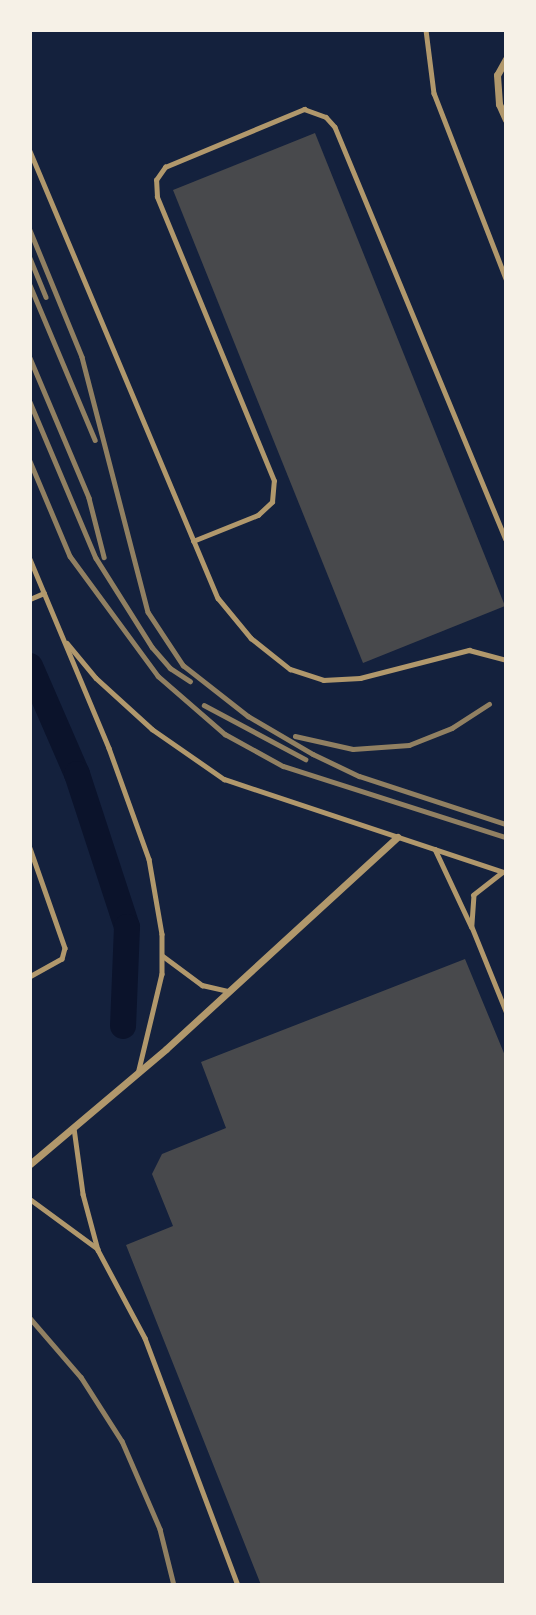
<!DOCTYPE html>
<style>
body{margin:0}
#map{position:relative;width:536px;height:1615px;overflow:hidden;background:#14213d;font-family:Commissioner,sans-serif}
div>[style]{position:absolute}
.river>*{height:26px;margin:-13px;padding:0 13px;transform-origin:13px;border-radius:13px;background:#0b132b}
.building>*{inset:0;background:#48494c}
.service>*{height:4.5px;margin:-2.25px;padding:0 2.25px;transform-origin:2.25px;border-radius:2.25px;background:#b1986c}
.minor>*{height:7px;margin:-3.5px;padding:0 3.5px;transform-origin:3.5px;border-radius:3.5px;background:#b1986c}
.rail>*{height:4.5px;margin:-2.25px;padding:0 2.25px;transform-origin:2.25px;border-radius:2.25px;background:#918062}
span{translate:-50% -50%;white-space:nowrap;text-align:center;line-height:1.15;-webkit-text-stroke:5px #f6f1e7;paint-order:stroke}
.frame{position:absolute;inset:0;border:32px solid #f6f1e7;pointer-events:none}
</style>
<div id="map">
<div class="river">
<div style="left:30px;top:666px;width:118px;rotate:66.5deg"></div>
<div style="left:77px;top:774px;width:161px;rotate:71.9deg"></div>
<div style="left:127px;top:927px;width:99px;rotate:92.3deg"></div>
</div>
<div class="building">
<div style="clip-path:polygon(315px 133px,505px 606px,363px 663px,173px 190px)"></div>
<div style="clip-path:polygon(465px 959px,506px 1058px,506px 1585px,261px 1585px,126px 1245px,173px 1226px,152px 1174px,162px 1154px,226px 1128px,201px 1062px)"></div>
</div>
<div class="service">
<div style="left:426px;top:30px;width:64px;rotate:82.8deg"></div>
<div style="left:434px;top:93px;width:199px;rotate:68.8deg"></div>
<div style="left:30px;top:151px;width:485px;rotate:67.2deg"></div>
<div style="left:218px;top:598px;width:52px;rotate:50.5deg"></div>
<div style="left:251px;top:638px;width:50px;rotate:38.5deg"></div>
<div style="left:290px;top:669px;width:35px;rotate:18deg"></div>
<div style="left:323px;top:680px;width:37px;rotate:-3deg"></div>
<div style="left:360px;top:678px;width:113px;rotate:-14.4deg"></div>
<div style="left:469px;top:650px;width:38px;rotate:15deg"></div>
<div style="left:193px;top:541px;width:70px;rotate:-21.8deg"></div>
<div style="left:258px;top:515px;width:19px;rotate:-43deg"></div>
<div style="left:272px;top:502px;width:21px;rotate:-85deg"></div>
<div style="left:274px;top:481px;width:307px;rotate:-112.4deg"></div>
<div style="left:157px;top:197px;width:17px;rotate:-93deg"></div>
<div style="left:156px;top:180px;width:16px;rotate:-55deg"></div>
<div style="left:165px;top:167px;width:151px;rotate:-22.6deg"></div>
<div style="left:304px;top:109px;width:23px;rotate:20deg"></div>
<div style="left:326px;top:117px;width:13px;rotate:48deg"></div>
<div style="left:335px;top:127px;width:446px;rotate:67.5deg"></div>
<div style="left:30px;top:559px;width:205px;rotate:67.3deg"></div>
<div style="left:109px;top:748px;width:118px;rotate:70.2deg"></div>
<div style="left:149px;top:859px;width:76px;rotate:80.2deg"></div>
<div style="left:162px;top:934px;width:40px;rotate:90deg"></div>
<div style="left:162px;top:974px;width:99px;rotate:103.5deg"></div>
<div style="left:30px;top:599px;width:15px;rotate:-23deg"></div>
<div style="left:67px;top:643px;width:45px;rotate:50.4deg"></div>
<div style="left:96px;top:678px;width:76px;rotate:42.3deg"></div>
<div style="left:152px;top:729px;width:88px;rotate:34.8deg"></div>
<div style="left:224px;top:779px;width:297px;rotate:18.4deg"></div>
<div style="left:30px;top:848px;width:106px;rotate:70.7deg"></div>
<div style="left:65px;top:948px;width:11px;rotate:105deg"></div>
<div style="left:62px;top:959px;width:37px;rotate:151deg"></div>
<div style="left:435px;top:849px;width:85px;rotate:64.9deg"></div>
<div style="left:502px;top:873px;width:36px;rotate:142deg"></div>
<div style="left:474px;top:895px;width:32px;rotate:94deg"></div>
<div style="left:472px;top:927px;width:91px;rotate:68deg"></div>
<div style="left:163px;top:956px;width:49px;rotate:36.6deg"></div>
<div style="left:202px;top:985px;width:27px;rotate:13deg"></div>
<div style="left:74px;top:1128px;width:67px;rotate:82.2deg"></div>
<div style="left:83px;top:1194px;width:58px;rotate:75deg"></div>
<div style="left:98px;top:1250px;width:100px;rotate:61.9deg"></div>
<div style="left:145px;top:1338px;width:264px;rotate:69.4deg"></div>
<div style="left:30px;top:1199px;width:84px;rotate:36.3deg"></div>
</div>
<div class="minor">
<div style="left:506px;top:59px;width:18px;rotate:119deg"></div>
<div style="left:497px;top:75px;width:29px;rotate:86deg"></div>
<div style="left:499px;top:104px;width:17px;rotate:66deg"></div>
<div style="left:30px;top:1164px;width:178px;rotate:-40.2deg"></div>
<div style="left:166px;top:1049px;width:314px;rotate:-42.5deg"></div>
</div>
<div class="rail">
<div style="left:30px;top:230px;width:137px;rotate:67.7deg"></div>
<div style="left:82px;top:357px;width:263px;rotate:75.5deg"></div>
<div style="left:148px;top:612px;width:64px;rotate:56.6deg"></div>
<div style="left:183px;top:665px;width:83px;rotate:38.1deg"></div>
<div style="left:248px;top:716px;width:75px;rotate:30.3deg"></div>
<div style="left:313px;top:754px;width:51px;rotate:25.6deg"></div>
<div style="left:359px;top:776px;width:155px;rotate:18.1deg"></div>
<div style="left:30px;top:258px;width:42px;rotate:67.7deg"></div>
<div style="left:30px;top:285px;width:168px;rotate:67.2deg"></div>
<div style="left:30px;top:358px;width:152px;rotate:67.1deg"></div>
<div style="left:89px;top:498px;width:61px;rotate:75.7deg"></div>
<div style="left:30px;top:402px;width:169px;rotate:67.1deg"></div>
<div style="left:96px;top:558px;width:105px;rotate:57.8deg"></div>
<div style="left:152px;top:647px;width:28px;rotate:49deg"></div>
<div style="left:170px;top:668px;width:24px;rotate:33deg"></div>
<div style="left:30px;top:461px;width:103px;rotate:67.2deg"></div>
<div style="left:70px;top:556px;width:149px;rotate:53.7deg"></div>
<div style="left:158px;top:676px;width:89px;rotate:40.9deg"></div>
<div style="left:225px;top:734px;width:66px;rotate:28.9deg"></div>
<div style="left:283px;top:766px;width:234px;rotate:17.7deg"></div>
<div style="left:204px;top:705px;width:115px;rotate:28.1deg"></div>
<div style="left:295px;top:736px;width:59px;rotate:12.6deg"></div>
<div style="left:353px;top:749px;width:56px;rotate:-4.1deg"></div>
<div style="left:409px;top:745px;width:46px;rotate:-21.6deg"></div>
<div style="left:452px;top:728px;width:44px;rotate:-33deg"></div>
<div style="left:30px;top:1318px;width:78px;rotate:49.2deg"></div>
<div style="left:81px;top:1377px;width:76px;rotate:57.4deg"></div>
<div style="left:122px;top:1441px;width:96px;rotate:66.6deg"></div>
<div style="left:160px;top:1529px;width:58px;rotate:76deg"></div>
</div>
<div class="frame"></div>
</div>
